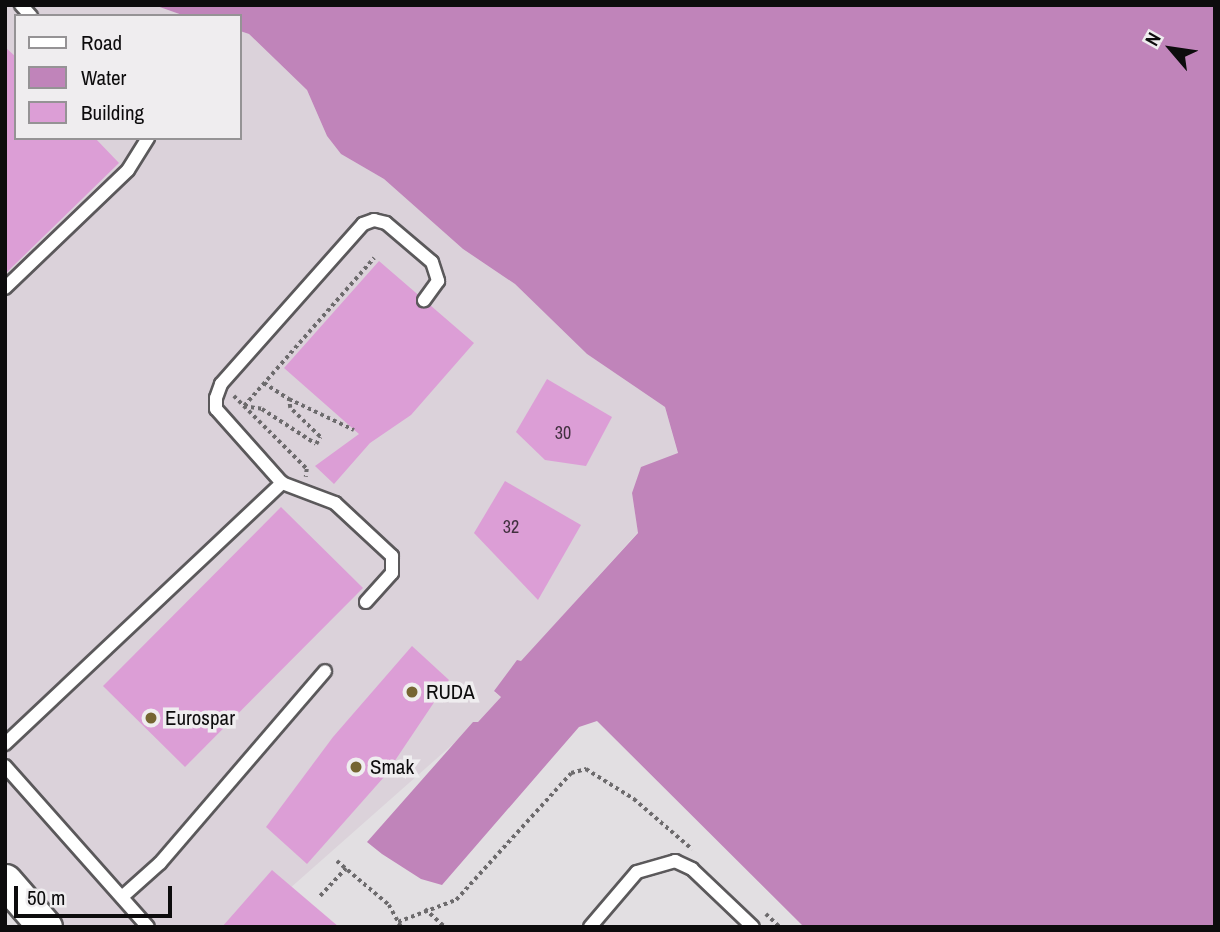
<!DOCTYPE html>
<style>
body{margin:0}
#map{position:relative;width:1220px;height:932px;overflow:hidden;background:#e2dfe2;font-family:"Archivo Narrow",sans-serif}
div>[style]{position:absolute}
.built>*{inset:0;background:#dbd2da}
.water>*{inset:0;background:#c084ba}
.building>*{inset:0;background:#dc9ed6}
.path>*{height:3.5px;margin-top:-1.75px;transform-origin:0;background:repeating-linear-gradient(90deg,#6d6b6d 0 3.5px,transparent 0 7px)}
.roads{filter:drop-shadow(2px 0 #5b595b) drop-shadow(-2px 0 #5b595b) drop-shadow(0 2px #5b595b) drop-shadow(0 -2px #5b595b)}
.lane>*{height:12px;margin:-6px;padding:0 6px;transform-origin:6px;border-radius:6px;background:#fff}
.secondary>*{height:33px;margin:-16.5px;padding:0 16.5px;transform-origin:16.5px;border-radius:16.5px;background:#fff}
.dots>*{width:19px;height:19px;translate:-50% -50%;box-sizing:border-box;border:4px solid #efedef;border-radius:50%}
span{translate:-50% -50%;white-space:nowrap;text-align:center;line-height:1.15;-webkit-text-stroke:7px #efedef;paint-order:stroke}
.number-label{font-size:18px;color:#41303f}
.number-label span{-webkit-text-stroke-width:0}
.poi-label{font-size:21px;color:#0d0c0d}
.left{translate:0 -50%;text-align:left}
.frame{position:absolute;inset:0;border:7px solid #0d0c0d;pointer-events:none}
.legend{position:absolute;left:14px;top:14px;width:228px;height:126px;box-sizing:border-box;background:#efedef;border:2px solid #959395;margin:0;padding:9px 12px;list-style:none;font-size:21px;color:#0d0c0d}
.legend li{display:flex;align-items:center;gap:14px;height:35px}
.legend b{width:35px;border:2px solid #959395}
.north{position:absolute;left:1136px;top:14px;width:70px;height:70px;-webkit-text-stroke:5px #efedef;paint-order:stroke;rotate:299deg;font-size:19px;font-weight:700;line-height:28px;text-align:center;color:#0d0c0d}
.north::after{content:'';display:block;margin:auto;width:24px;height:32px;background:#0d0c0d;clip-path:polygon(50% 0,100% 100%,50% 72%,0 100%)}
.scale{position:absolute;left:14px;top:886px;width:158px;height:32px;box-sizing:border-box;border:4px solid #0d0c0d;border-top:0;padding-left:9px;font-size:21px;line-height:24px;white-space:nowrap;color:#0d0c0d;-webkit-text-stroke:5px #efedef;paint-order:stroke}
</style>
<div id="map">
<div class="built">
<div style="clip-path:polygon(5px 5px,154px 5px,185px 16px,16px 16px,16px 138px,240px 138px,240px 31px,249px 34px,307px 90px,327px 136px,341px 154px,384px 179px,463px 249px,515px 284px,587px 354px,665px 407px,678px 454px,632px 493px,638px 532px,494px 692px,501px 697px,478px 722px,246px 927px,60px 927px,5px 869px)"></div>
</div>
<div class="water">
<div style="clip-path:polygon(154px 5px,1215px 5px,1215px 927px,804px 927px,597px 721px,579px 727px,442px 885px,421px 879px,382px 854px,367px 842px,473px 722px,478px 722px,501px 697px,494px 691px,517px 660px,521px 661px,638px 533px,632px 493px,641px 467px,678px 453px,665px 407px,587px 354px,515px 284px,463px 249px,384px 179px,341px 154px,327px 136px,307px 90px,249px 34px,240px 31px,240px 16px,185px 16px)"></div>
</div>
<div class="building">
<div style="clip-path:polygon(5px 47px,16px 57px,16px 138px,95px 138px,119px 163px,5px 274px)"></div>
<div style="clip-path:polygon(379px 261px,474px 343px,411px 415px,370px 443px,334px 484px,315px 466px,359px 434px,284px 368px)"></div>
<div style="clip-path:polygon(547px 379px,612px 417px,586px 466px,545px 460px,516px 432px)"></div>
<div style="clip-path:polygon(505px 481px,581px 525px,538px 600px,474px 533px)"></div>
<div style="clip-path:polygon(281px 507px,363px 588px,185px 767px,103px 686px)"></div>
<div style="clip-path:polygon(412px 646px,449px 680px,384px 777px,307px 864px,266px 827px,333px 737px)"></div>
<div style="clip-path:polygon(272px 870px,339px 927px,222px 927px)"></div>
</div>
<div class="path">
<div style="left:264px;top:383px;width:30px;rotate:33deg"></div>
<div style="left:234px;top:396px;width:103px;rotate:45deg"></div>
<div style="left:307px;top:469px;width:8px;rotate:97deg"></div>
<div style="left:244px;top:406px;width:18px;rotate:9deg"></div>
<div style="left:262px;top:409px;width:64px;rotate:32.9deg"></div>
<div style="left:316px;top:444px;width:8px;rotate:-60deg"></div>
<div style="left:320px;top:437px;width:42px;rotate:-136deg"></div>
<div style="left:290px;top:408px;width:9px;rotate:-96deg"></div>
<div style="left:289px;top:399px;width:72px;rotate:25.5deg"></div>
<div style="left:244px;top:406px;width:197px;rotate:-48.7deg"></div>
<div style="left:337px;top:861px;width:68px;rotate:40.2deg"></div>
<div style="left:389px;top:905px;width:25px;rotate:61deg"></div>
<div style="left:320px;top:896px;width:38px;rotate:-47deg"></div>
<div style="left:425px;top:909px;width:27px;rotate:42deg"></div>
<div style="left:766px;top:914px;width:19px;rotate:43deg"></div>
<div style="left:398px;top:922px;width:62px;rotate:-20.8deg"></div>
<div style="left:456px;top:900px;width:171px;rotate:-47.8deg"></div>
<div style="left:571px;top:773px;width:16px;rotate:-15deg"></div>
<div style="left:586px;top:769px;width:57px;rotate:32deg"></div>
<div style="left:634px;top:799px;width:77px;rotate:40.8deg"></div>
</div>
<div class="roads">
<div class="lane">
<div style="left:21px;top:5px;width:15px;rotate:48deg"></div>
<div style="left:5px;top:288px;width:170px;rotate:-43.8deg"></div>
<div style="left:128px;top:170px;width:38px;rotate:-58deg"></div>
<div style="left:282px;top:483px;width:57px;rotate:20.7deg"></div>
<div style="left:335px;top:503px;width:78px;rotate:42.9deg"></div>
<div style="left:392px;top:556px;width:17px;rotate:90deg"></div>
<div style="left:392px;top:573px;width:39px;rotate:132deg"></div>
<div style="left:5px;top:744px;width:381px;rotate:-43.3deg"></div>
<div style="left:282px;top:483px;width:99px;rotate:-131.7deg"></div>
<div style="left:216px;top:409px;width:11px;rotate:-90deg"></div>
<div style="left:216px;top:398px;width:15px;rotate:-70deg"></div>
<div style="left:221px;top:384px;width:214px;rotate:-48.4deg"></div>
<div style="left:363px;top:224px;width:12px;rotate:-20deg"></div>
<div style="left:374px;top:220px;width:12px;rotate:14deg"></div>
<div style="left:386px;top:223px;width:60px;rotate:40.3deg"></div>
<div style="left:432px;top:262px;width:20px;rotate:72deg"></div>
<div style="left:438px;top:281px;width:24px;rotate:126deg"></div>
<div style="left:5px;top:766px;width:215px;rotate:48.4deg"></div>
<div style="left:122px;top:897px;width:51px;rotate:-41.8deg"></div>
<div style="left:160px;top:863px;width:253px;rotate:-49.3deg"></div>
<div style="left:590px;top:927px;width:72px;rotate:-49.5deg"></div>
<div style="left:637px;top:872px;width:40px;rotate:-16deg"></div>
<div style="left:675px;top:861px;width:19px;rotate:25deg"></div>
<div style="left:692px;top:869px;width:84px;rotate:43.6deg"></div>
</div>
<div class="secondary">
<div style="left:5px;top:881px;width:61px;rotate:49deg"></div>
</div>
</div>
<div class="dots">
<div style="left:412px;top:692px;background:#756532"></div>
<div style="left:151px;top:718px;background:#756532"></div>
<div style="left:356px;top:767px;background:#756532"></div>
</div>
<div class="number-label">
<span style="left:563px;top:433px">30</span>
<span style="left:511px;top:527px">32</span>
</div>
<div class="poi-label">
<span class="left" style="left:426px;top:692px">RUDA</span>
<span class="left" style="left:165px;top:718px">Eurospar</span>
<span class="left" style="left:370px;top:767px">Smak</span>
</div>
<div class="frame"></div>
<ul class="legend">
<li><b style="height:9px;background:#fff"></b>Road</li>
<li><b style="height:19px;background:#c084ba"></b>Water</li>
<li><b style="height:19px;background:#dc9ed6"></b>Building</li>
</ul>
<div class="north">N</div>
<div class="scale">50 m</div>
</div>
